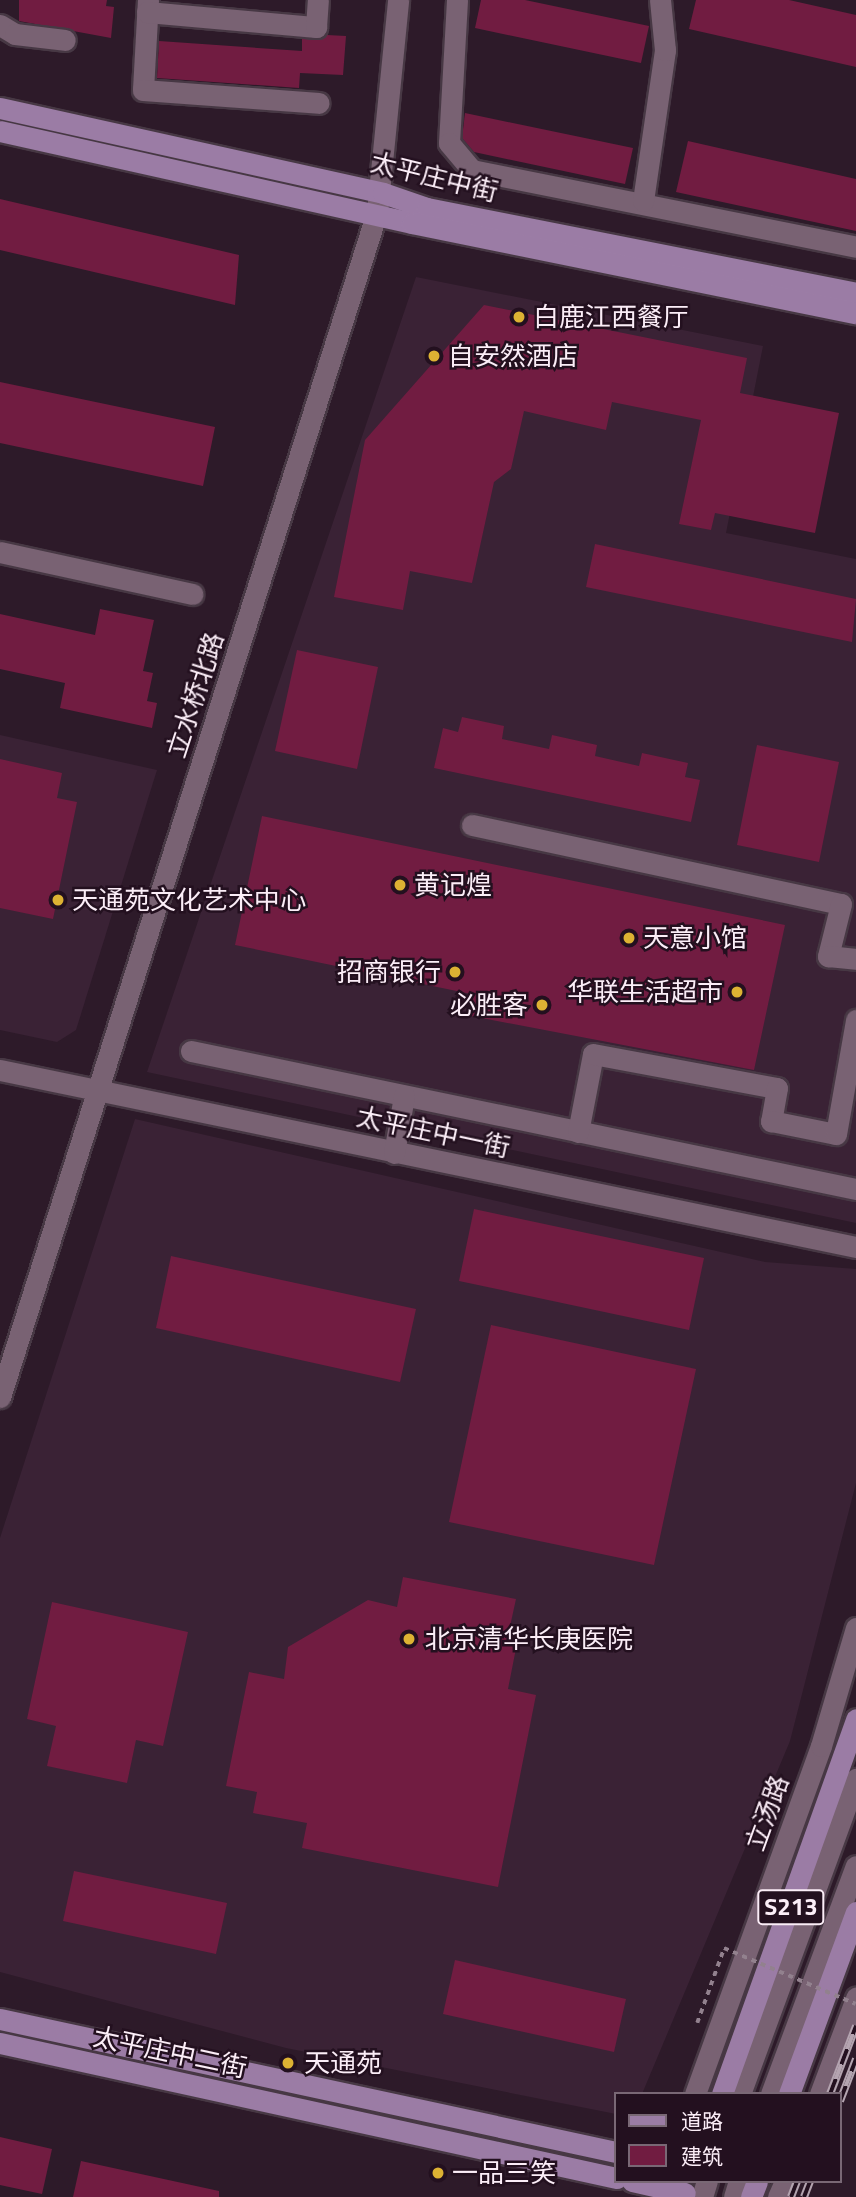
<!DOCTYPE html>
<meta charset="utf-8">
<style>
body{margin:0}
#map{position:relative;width:856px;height:2197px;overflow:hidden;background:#2d1a29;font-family:"Titillium Web","Noto Sans SC",sans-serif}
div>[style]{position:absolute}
.built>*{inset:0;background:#3a2235}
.building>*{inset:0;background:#711c41}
.roads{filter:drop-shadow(2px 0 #473844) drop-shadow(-2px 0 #473844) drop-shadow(0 2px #473844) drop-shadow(0 -2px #473844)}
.minor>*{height:21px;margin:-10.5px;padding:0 10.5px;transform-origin:10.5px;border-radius:10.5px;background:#796273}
.major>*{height:21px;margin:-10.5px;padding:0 10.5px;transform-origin:10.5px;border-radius:10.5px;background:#9b7ca5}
.rail>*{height:8px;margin-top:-4px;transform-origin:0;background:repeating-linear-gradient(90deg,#23101f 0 16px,#b4a4b0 0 32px);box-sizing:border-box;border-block:2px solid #b4a4b0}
.path-bridge>*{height:3.5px;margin-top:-1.75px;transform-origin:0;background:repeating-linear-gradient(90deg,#92818e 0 5px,transparent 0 10px)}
.dots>*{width:19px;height:19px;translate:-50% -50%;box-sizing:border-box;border:4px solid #23101f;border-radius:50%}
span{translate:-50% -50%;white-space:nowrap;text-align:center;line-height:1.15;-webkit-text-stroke:5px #23101f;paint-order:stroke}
.shield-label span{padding:2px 5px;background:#23101f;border:2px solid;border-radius:5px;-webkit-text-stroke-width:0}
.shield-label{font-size:24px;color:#fbedf7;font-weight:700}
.street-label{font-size:26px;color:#fbedf7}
.poi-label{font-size:26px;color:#fbedf7}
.left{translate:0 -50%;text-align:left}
.right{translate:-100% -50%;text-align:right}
.legend{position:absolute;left:614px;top:2092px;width:228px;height:91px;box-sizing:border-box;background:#23101f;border:2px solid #796875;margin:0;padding:9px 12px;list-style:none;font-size:21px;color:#fbedf7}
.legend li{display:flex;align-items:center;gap:14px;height:35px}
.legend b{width:35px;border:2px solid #796875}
</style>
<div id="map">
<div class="built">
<div style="clip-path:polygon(416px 277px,763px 346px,726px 533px,856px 559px,856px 1223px,147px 1072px)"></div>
<div style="clip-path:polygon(0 735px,157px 770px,76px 1030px,57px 1042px,0 1030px)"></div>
<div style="clip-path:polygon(135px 1119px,765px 1262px,856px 1269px,856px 1483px,790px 1741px,642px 2094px,616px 2094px,616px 2114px,286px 2048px,0 1972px,0 1538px)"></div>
</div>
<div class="building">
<div style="clip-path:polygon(19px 0,107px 0,106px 6px,114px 7px,111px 38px,19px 21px)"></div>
<div style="clip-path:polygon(481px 0,525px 0,649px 26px,641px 63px,475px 28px)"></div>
<div style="clip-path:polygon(696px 0,789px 0,856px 15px,856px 67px,689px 29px)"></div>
<div style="clip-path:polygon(327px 35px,346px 36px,343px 75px,300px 73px,299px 88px,157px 78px,159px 41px,302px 51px,302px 39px)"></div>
<div style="clip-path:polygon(465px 113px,633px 148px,625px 184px,474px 152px,462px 138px)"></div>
<div style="clip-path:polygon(688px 141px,856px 179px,856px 231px,676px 192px)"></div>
<div style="clip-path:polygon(0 199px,239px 255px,235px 305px,0 250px)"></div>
<div style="clip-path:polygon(484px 305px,747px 358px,740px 393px,839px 413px,815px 533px,715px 513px,711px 530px,679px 524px,701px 420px,612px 402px,606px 430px,524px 411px,511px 469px,494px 482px,472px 583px,410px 571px,403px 610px,334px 597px,365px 440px)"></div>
<div style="clip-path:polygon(0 382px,215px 427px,203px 486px,0 443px)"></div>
<div style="clip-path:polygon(595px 544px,856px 599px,852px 642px,586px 587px)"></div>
<div style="clip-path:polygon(100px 609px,154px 620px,143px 671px,153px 673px,147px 701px,157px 703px,152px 728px,60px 708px,65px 683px,0 669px,0 614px,95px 635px)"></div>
<div style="clip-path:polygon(297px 650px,378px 667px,357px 769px,275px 751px)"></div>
<div style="clip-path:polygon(462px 717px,504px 726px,502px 739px,549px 749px,552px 735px,597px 745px,595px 756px,639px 766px,642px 753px,688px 763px,685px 777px,700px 780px,691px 822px,434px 768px,443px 728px,458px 732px)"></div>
<div style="clip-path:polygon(757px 745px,839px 762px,819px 862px,737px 845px)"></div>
<div style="clip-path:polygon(0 759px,62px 773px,57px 798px,77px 802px,53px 919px,0 908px)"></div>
<div style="clip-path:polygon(262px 816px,785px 925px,754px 1070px,466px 1015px,471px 994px,235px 945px)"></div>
<div style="clip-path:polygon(474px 1209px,704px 1258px,689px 1330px,459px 1281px)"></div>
<div style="clip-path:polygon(171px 1256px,416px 1309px,400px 1382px,156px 1328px)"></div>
<div style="clip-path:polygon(491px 1325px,696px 1369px,654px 1565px,449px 1522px)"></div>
<div style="clip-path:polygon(403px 1577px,516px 1599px,509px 1631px,519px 1633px,508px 1689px,536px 1695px,498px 1887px,302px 1848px,307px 1823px,253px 1813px,257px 1792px,226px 1786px,249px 1672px,284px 1679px,288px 1647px,368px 1600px,397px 1607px)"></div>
<div style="clip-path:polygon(52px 1602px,188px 1632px,163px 1746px,136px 1740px,127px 1783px,47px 1766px,56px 1726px,27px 1719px)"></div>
<div style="clip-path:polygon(74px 1871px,227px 1903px,216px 1954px,63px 1921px)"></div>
<div style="clip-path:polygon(455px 1960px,626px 1999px,614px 2052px,443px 2014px)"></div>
<div style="clip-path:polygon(0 2137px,52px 2149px,42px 2194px,0 2185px)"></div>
<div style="clip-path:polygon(81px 2161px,219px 2191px,219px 2197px,73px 2197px)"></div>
</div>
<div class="roads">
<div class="minor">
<div style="left:148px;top:0;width:90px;rotate:93.2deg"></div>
<div style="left:143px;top:90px;width:176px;rotate:4.2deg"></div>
<div style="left:457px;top:0;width:143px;rotate:93.2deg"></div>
<div style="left:449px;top:143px;width:35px;rotate:50deg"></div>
<div style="left:472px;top:170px;width:392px;rotate:11.3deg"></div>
<div style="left:147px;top:12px;width:170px;rotate:5.1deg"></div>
<div style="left:316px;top:27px;width:27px;rotate:-86deg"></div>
<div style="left:0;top:25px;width:17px;rotate:31deg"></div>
<div style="left:15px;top:34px;width:50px;rotate:6.8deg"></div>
<div style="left:643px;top:201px;width:153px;rotate:-81.7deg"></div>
<div style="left:665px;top:50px;width:50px;rotate:-95.7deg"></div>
<div style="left:0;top:552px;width:197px;rotate:12.3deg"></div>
<div style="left:472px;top:825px;width:377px;rotate:12.1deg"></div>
<div style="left:841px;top:904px;width:54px;rotate:104deg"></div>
<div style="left:828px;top:956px;width:28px;rotate:6deg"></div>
<div style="left:191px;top:1051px;width:679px;rotate:11.72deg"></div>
<div style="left:0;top:1070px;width:874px;rotate:11.68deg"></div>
<div style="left:578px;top:1132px;width:79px;rotate:-79.1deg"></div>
<div style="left:593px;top:1054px;width:187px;rotate:10.5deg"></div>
<div style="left:777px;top:1088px;width:34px;rotate:100deg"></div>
<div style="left:771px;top:1121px;width:66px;rotate:11.3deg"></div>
<div style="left:836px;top:1134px;width:116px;rotate:-80deg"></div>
<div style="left:394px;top:1153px;width:58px;rotate:-80deg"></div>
<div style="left:0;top:1397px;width:1244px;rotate:-72.35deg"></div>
<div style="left:377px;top:212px;width:213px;rotate:-84.3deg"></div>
<div style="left:695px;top:2094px;width:370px;rotate:-70.1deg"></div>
<div style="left:821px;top:1746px;width:123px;rotate:-73.5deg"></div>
<div style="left:740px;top:2094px;width:336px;rotate:-69.8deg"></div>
<div style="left:771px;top:2094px;width:243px;rotate:-69.6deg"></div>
<div style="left:820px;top:2094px;width:103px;rotate:-69.4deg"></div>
<div style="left:702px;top:2197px;width:17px;rotate:-73deg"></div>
<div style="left:734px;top:2197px;width:17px;rotate:-73deg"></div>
<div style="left:778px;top:2197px;width:17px;rotate:-66deg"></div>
</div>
<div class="major">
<div style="left:0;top:108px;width:392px;rotate:12.5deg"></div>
<div style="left:383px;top:193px;width:46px;rotate:18.8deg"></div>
<div style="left:427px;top:208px;width:437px;rotate:11.2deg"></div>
<div style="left:0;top:131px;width:422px;rotate:12.6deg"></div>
<div style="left:412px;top:223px;width:453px;rotate:11.5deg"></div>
<div style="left:0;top:2019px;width:630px;rotate:12.18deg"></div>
<div style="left:0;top:2043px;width:631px;rotate:12.36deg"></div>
<div style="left:722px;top:2094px;width:398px;rotate:-70.3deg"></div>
<div style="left:789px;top:2094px;width:194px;rotate:-69.8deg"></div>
<div style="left:632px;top:2181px;width:54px;rotate:12.8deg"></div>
<div style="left:751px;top:2197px;width:17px;rotate:-69deg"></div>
</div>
</div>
<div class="rail">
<div style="left:830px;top:2094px;width:73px;rotate:-69.1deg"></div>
<div style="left:840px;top:2101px;width:45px;rotate:-69.1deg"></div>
<div style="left:791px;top:2197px;width:17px;rotate:-69deg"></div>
<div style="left:804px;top:2197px;width:17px;rotate:-69deg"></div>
</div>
<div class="path-bridge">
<div style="left:697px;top:2023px;width:80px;rotate:-70.2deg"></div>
<div style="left:724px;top:1948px;width:143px;rotate:23deg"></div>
</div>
<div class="dots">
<div style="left:519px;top:317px;background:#ddb233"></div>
<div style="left:434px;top:356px;background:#ddb233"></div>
<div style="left:400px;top:885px;background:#ddb233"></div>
<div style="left:58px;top:900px;background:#ddb233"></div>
<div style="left:629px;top:938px;background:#ddb233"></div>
<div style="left:455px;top:972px;background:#ddb233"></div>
<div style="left:737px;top:992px;background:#ddb233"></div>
<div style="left:542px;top:1005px;background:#ddb233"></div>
<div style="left:409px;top:1639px;background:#ddb233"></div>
<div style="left:288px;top:2063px;background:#ddb233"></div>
<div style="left:438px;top:2173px;background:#ddb233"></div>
</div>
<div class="shield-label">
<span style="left:791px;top:1907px">S213</span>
</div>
<div class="street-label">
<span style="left:434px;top:177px;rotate:14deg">太平庄中街</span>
<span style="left:195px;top:695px;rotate:-72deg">立水桥北路</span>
<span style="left:433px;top:1132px;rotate:12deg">太平庄中一街</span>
<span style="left:767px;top:1813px;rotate:-70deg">立汤路</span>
<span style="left:170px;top:2052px;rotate:12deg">太平庄中二街</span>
</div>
<div class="poi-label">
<span class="left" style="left:533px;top:317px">白鹿江西餐厅</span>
<span class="left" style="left:448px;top:356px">自安然酒店</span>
<span class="left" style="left:414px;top:885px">黄记煌</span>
<span class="left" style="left:72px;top:900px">天通苑文化艺术中心</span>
<span class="left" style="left:643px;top:938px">天意小馆</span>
<span class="right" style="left:441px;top:972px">招商银行</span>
<span class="right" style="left:723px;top:992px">华联生活超市</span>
<span class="right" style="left:528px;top:1005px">必胜客</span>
<span class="left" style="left:425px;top:1639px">北京清华长庚医院</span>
<span class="left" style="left:304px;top:2063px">天通苑</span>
<span class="left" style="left:452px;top:2173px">一品三笑</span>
</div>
<ul class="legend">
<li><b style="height:9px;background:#9b7ca5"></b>道路</li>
<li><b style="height:19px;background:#711c41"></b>建筑</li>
</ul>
</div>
